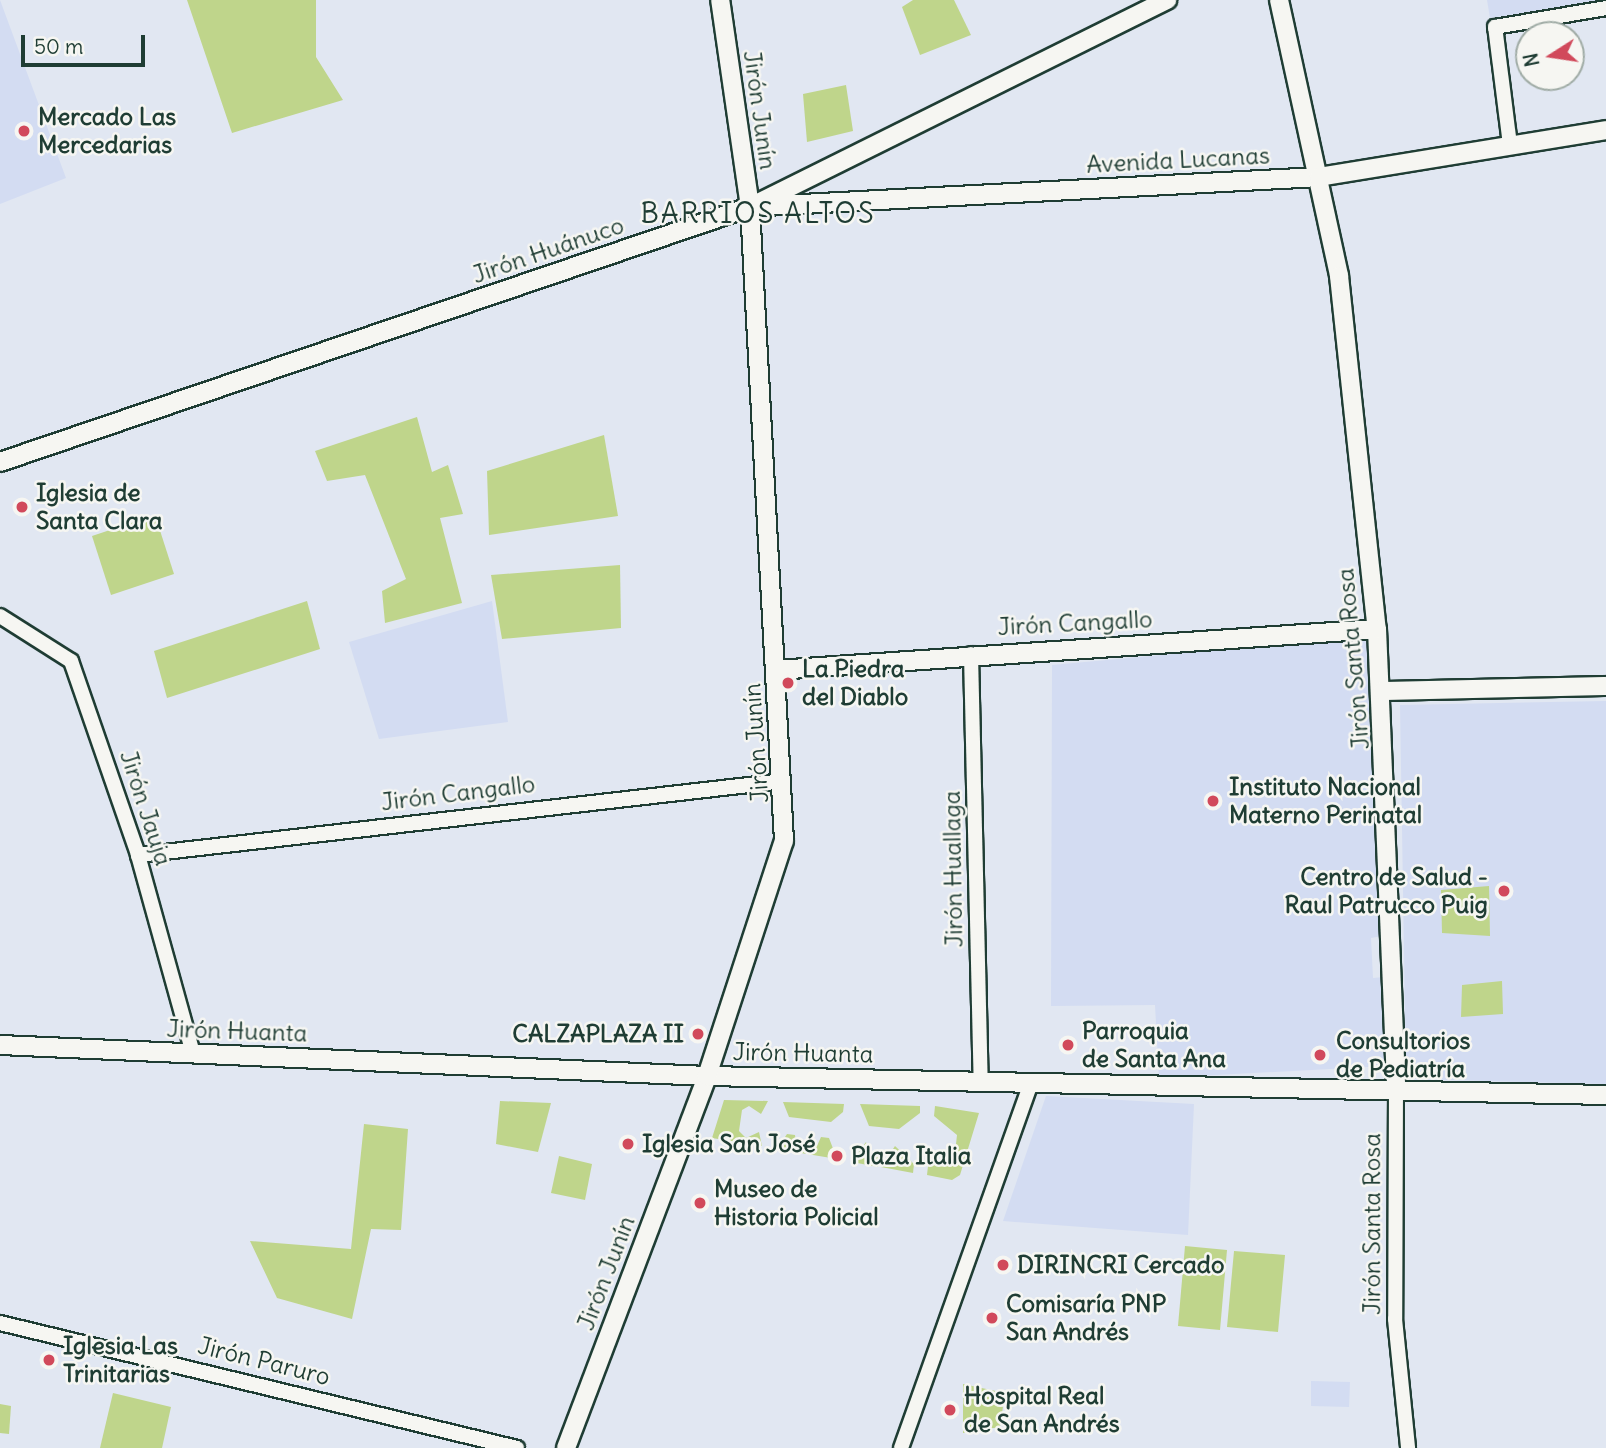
<!DOCTYPE html>
<meta charset="utf-8">
<style>
body{margin:0}
#map{position:relative;width:1606px;height:1448px;overflow:hidden;background:#e1e7f2;font-family:Delius,sans-serif}
div>[style]{position:absolute}
.built>*{inset:0;background:#d3dcf2}
.green>*{inset:0;background:#bfd58b}
.roads{filter:drop-shadow(2px 0 #1f3d34) drop-shadow(-2px 0 #1f3d34) drop-shadow(0 2px #1f3d34) drop-shadow(0 -2px #1f3d34)}
.minor>*{height:14px;margin:-7px;padding:0 7px;transform-origin:7px;border-radius:7px;background:#f6f6f2}
.tertiary>*{height:18px;margin:-9px;padding:0 9px;transform-origin:9px;border-radius:9px;background:#f6f6f2}
.dots>*{width:19px;height:19px;translate:-50% -50%;box-sizing:border-box;border:4px solid #f6f6f2;border-radius:50%}
span{translate:-50% -50%;white-space:nowrap;text-align:center;line-height:1.15;-webkit-text-stroke:5px #f6f6f2;paint-order:stroke}
.street-label{font-size:24px;color:#1f3d34}
.poi-label{font-size:24px;color:#1f3d34;font-weight:700}
.left{translate:0 -50%;text-align:left}
.right{translate:-100% -50%;text-align:right}
.quarter-label{font-size:28px;color:#1f3d34;letter-spacing:2px}
.north{position:absolute;left:1515px;top:21px;width:70px;height:70px;box-sizing:border-box;background:#f6f6f2;border:2px solid #a0aca6;border-radius:50%;rotate:258deg;font-size:19px;font-weight:700;line-height:28px;text-align:center;color:#1f3d34}
.north::after{content:'';display:block;margin:auto;width:24px;height:32px;background:#d1495b;clip-path:polygon(50% 0,100% 100%,50% 72%,0 100%)}
.scale{position:absolute;left:21px;top:35px;width:124px;height:32px;box-sizing:border-box;border:4px solid #1f3d34;border-top:0;padding-left:9px;font-size:21px;line-height:24px;white-space:nowrap;color:#1f3d34;-webkit-text-stroke:5px #f6f6f2;paint-order:stroke}
</style>
<div id="map">
<div class="built">
<div style="clip-path:polygon(0 0,66px 178px,0 204px)"></div>
<div style="clip-path:polygon(1487px 0,1606px 0,1606px 1px,1490px 18px)"></div>
<div style="clip-path:polygon(492px 601px,508px 722px,379px 739px,349px 642px)"></div>
<div style="clip-path:polygon(1359px 637px,1368px 643px,1382px 936px,1371px 938px,1373px 978px,1384px 977px,1386px 1066px,1159px 1078px,1155px 1005px,1051px 1006px,1052px 665px)"></div>
<div style="clip-path:polygon(1606px 701px,1606px 1084px,1412px 1079px,1406px 1076px,1400px 705px)"></div>
<div style="clip-path:polygon(1046px 1096px,1194px 1104px,1188px 1235px,1003px 1221px)"></div>
<div style="clip-path:polygon(1311px 1381px,1350px 1382px,1349px 1407px,1311px 1406px)"></div>
</div>
<div class="green">
<div style="clip-path:polygon(187px 0,316px 0,316px 57px,343px 100px,232px 133px)"></div>
<div style="clip-path:polygon(913px 0,954px 0,971px 35px,920px 55px,902px 7px)"></div>
<div style="clip-path:polygon(846px 85px,853px 131px,807px 142px,803px 94px)"></div>
<div style="clip-path:polygon(417px 417px,432px 472px,448px 465px,463px 514px,440px 518px,462px 603px,385px 623px,382px 591px,406px 579px,365px 475px,327px 481px,315px 451px)"></div>
<div style="clip-path:polygon(604px 435px,618px 516px,489px 535px,487px 471px)"></div>
<div style="clip-path:polygon(155px 515px,174px 574px,111px 595px,92px 536px)"></div>
<div style="clip-path:polygon(620px 565px,621px 628px,502px 639px,491px 575px)"></div>
<div style="clip-path:polygon(307px 601px,320px 649px,167px 698px,154px 651px)"></div>
<div style="clip-path:polygon(1489px 886px,1490px 936px,1442px 933px,1441px 890px)"></div>
<div style="clip-path:polygon(1502px 981px,1503px 1014px,1461px 1017px,1462px 985px)"></div>
<div style="clip-path:polygon(724px 1100px,768px 1101px,761px 1114px,749px 1106px,742px 1110px,739px 1131px,746px 1138px,759px 1132px,762px 1146px,712px 1138px)"></div>
<div style="clip-path:polygon(500px 1101px,551px 1103px,538px 1152px,496px 1144px)"></div>
<div style="clip-path:polygon(783px 1102px,844px 1104px,843px 1112px,831px 1122px,789px 1117px)"></div>
<div style="clip-path:polygon(860px 1104px,920px 1106px,920px 1113px,899px 1129px,869px 1126px)"></div>
<div style="clip-path:polygon(935px 1106px,979px 1113px,960px 1175px,952px 1180px,927px 1175px,928px 1166px,955px 1153px,957px 1135px,934px 1116px)"></div>
<div style="clip-path:polygon(364px 1124px,408px 1129px,401px 1230px,371px 1229px,352px 1319px,277px 1298px,250px 1241px,351px 1249px)"></div>
<div style="clip-path:polygon(787px 1134px,795px 1135px,796px 1143px,817px 1146px,821px 1137px,829px 1138px,837px 1159px,777px 1149px)"></div>
<div style="clip-path:polygon(866px 1142px,869px 1155px,879px 1157px,878px 1167px,852px 1162px)"></div>
<div style="clip-path:polygon(895px 1146px,914px 1164px,913px 1173px,881px 1167px)"></div>
<div style="clip-path:polygon(559px 1156px,592px 1164px,585px 1200px,551px 1193px)"></div>
<div style="clip-path:polygon(1185px 1246px,1227px 1250px,1220px 1330px,1178px 1326px)"></div>
<div style="clip-path:polygon(1234px 1251px,1285px 1255px,1278px 1332px,1227px 1327px)"></div>
<div style="clip-path:polygon(963px 1384px,1005px 1393px,1000px 1427px,963px 1433px)"></div>
<div style="clip-path:polygon(113px 1393px,171px 1407px,162px 1448px,100px 1448px)"></div>
<div style="clip-path:polygon(0 1404px,11px 1406px,9px 1434px,0 1433px)"></div>
</div>
<div class="roads">
<div class="minor">
<div style="left:1510px;top:145px;width:119px;rotate:-97.2deg"></div>
<div style="left:1495px;top:27px;width:113px;rotate:-9.7deg"></div>
<div style="left:0;top:616px;width:84px;rotate:32.4deg"></div>
<div style="left:71px;top:661px;width:205px;rotate:70.9deg"></div>
<div style="left:138px;top:855px;width:205px;rotate:74.5deg"></div>
<div style="left:971px;top:654px;width:428px;rotate:88.7deg"></div>
<div style="left:138px;top:855px;width:649px;rotate:-6.54deg"></div>
<div style="left:1396px;top:1088px;width:231px;rotate:90.2deg"></div>
<div style="left:1395px;top:1319px;width:130px;rotate:84.2deg"></div>
<div style="left:0;top:1323px;width:532px;rotate:13.59deg"></div>
<div style="left:901px;top:1448px;width:387px;rotate:-70.4deg"></div>
</div>
<div class="tertiary">
<div style="left:1279px;top:0;width:282px;rotate:77.7deg"></div>
<div style="left:1339px;top:276px;width:355px;rotate:83.9deg"></div>
<div style="left:1377px;top:629px;width:459px;rotate:87.6deg"></div>
<div style="left:764px;top:206px;width:556px;rotate:-2.99deg"></div>
<div style="left:1319px;top:177px;width:291px;rotate:-9.3deg"></div>
<div style="left:0;top:462px;width:792px;rotate:-18.78deg"></div>
<div style="left:750px;top:207px;width:466px;rotate:-26.4deg"></div>
<div style="left:776px;top:670px;width:602px;rotate:-3.9deg"></div>
<div style="left:1383px;top:691px;width:223px;rotate:-1.3deg"></div>
<div style="left:0;top:1045px;width:708px;rotate:2.51deg"></div>
<div style="left:707px;top:1076px;width:899px;rotate:1.21deg"></div>
<div style="left:566px;top:1448px;width:398px;rotate:-69.2deg"></div>
<div style="left:707px;top:1076px;width:247px;rotate:-71.9deg"></div>
<div style="left:784px;top:841px;width:635px;rotate:-93.07deg"></div>
<div style="left:750px;top:207px;width:209px;rotate:-98.2deg"></div>
</div>
</div>
<div class="dots">
<div style="left:24px;top:131px;background:#d1495b"></div>
<div style="left:22px;top:507px;background:#d1495b"></div>
<div style="left:788px;top:683px;background:#d1495b"></div>
<div style="left:1213px;top:801px;background:#d1495b"></div>
<div style="left:1504px;top:891px;background:#d1495b"></div>
<div style="left:698px;top:1034px;background:#d1495b"></div>
<div style="left:1068px;top:1045px;background:#d1495b"></div>
<div style="left:1320px;top:1055px;background:#d1495b"></div>
<div style="left:628px;top:1144px;background:#d1495b"></div>
<div style="left:837px;top:1156px;background:#d1495b"></div>
<div style="left:700px;top:1203px;background:#d1495b"></div>
<div style="left:1003px;top:1265px;background:#d1495b"></div>
<div style="left:992px;top:1318px;background:#d1495b"></div>
<div style="left:49px;top:1360px;background:#d1495b"></div>
<div style="left:950px;top:1410px;background:#d1495b"></div>
</div>
<div class="street-label">
<span style="left:760px;top:110px;rotate:82deg">Jirón Junín</span>
<span style="left:1178px;top:160px;rotate:-3deg">Avenida Lucanas</span>
<span style="left:548px;top:250px;rotate:-19deg">Jirón Huánuco</span>
<span style="left:1075px;top:623px;rotate:-3deg">Jirón Cangallo</span>
<span style="left:1353px;top:659px;rotate:-95deg">Jirón Santa Rosa</span>
<span style="left:756px;top:743px;rotate:-94deg">Jirón Junín</span>
<span style="left:458px;top:793px;rotate:-7deg">Jirón Cangallo</span>
<span style="left:146px;top:808px;rotate:72deg">Jirón Jauja</span>
<span style="left:953px;top:869px;rotate:-91deg">Jirón Huallaga</span>
<span style="left:237px;top:1031px;rotate:2deg">Jirón Huanta</span>
<span style="left:803px;top:1053px;rotate:1deg">Jirón Huanta</span>
<span style="left:1372px;top:1224px;rotate:-90deg">Jirón Santa Rosa</span>
<span style="left:606px;top:1273px;rotate:-69deg">Jirón Junín</span>
<span style="left:264px;top:1361px;rotate:14deg">Jirón Paruro</span>
</div>
<div class="poi-label">
<span class="left" style="left:38px;top:131px">Mercado Las<br>Mercedarias</span>
<span class="left" style="left:36px;top:507px">Iglesia de<br>Santa Clara</span>
<span class="left" style="left:802px;top:683px">La Piedra<br>del Diablo</span>
<span class="left" style="left:1229px;top:801px">Instituto Nacional<br>Materno Perinatal</span>
<span class="right" style="left:1488px;top:891px">Centro de Salud -<br>Raul Patrucco Puig</span>
<span class="left" style="left:1082px;top:1045px">Parroquia<br>de Santa Ana</span>
<span class="right" style="left:684px;top:1034px">CALZAPLAZA II</span>
<span class="left" style="left:1336px;top:1055px">Consultorios<br>de Pediatría</span>
<span class="left" style="left:642px;top:1144px">Iglesia San José</span>
<span class="left" style="left:851px;top:1156px">Plaza Italia</span>
<span class="left" style="left:714px;top:1203px">Museo de<br>Historia Policial</span>
<span class="left" style="left:1017px;top:1265px">DIRINCRI Cercado</span>
<span class="left" style="left:1006px;top:1318px">Comisaría PNP<br>San Andrés</span>
<span class="left" style="left:63px;top:1360px">Iglesia Las<br>Trinitarias</span>
<span class="left" style="left:964px;top:1410px">Hospital Real<br>de San Andrés</span>
</div>
<div class="quarter-label">
<span style="left:758px;top:213px">BARRIOS ALTOS</span>
</div>
<div class="north">N</div>
<div class="scale">50 m</div>
</div>
